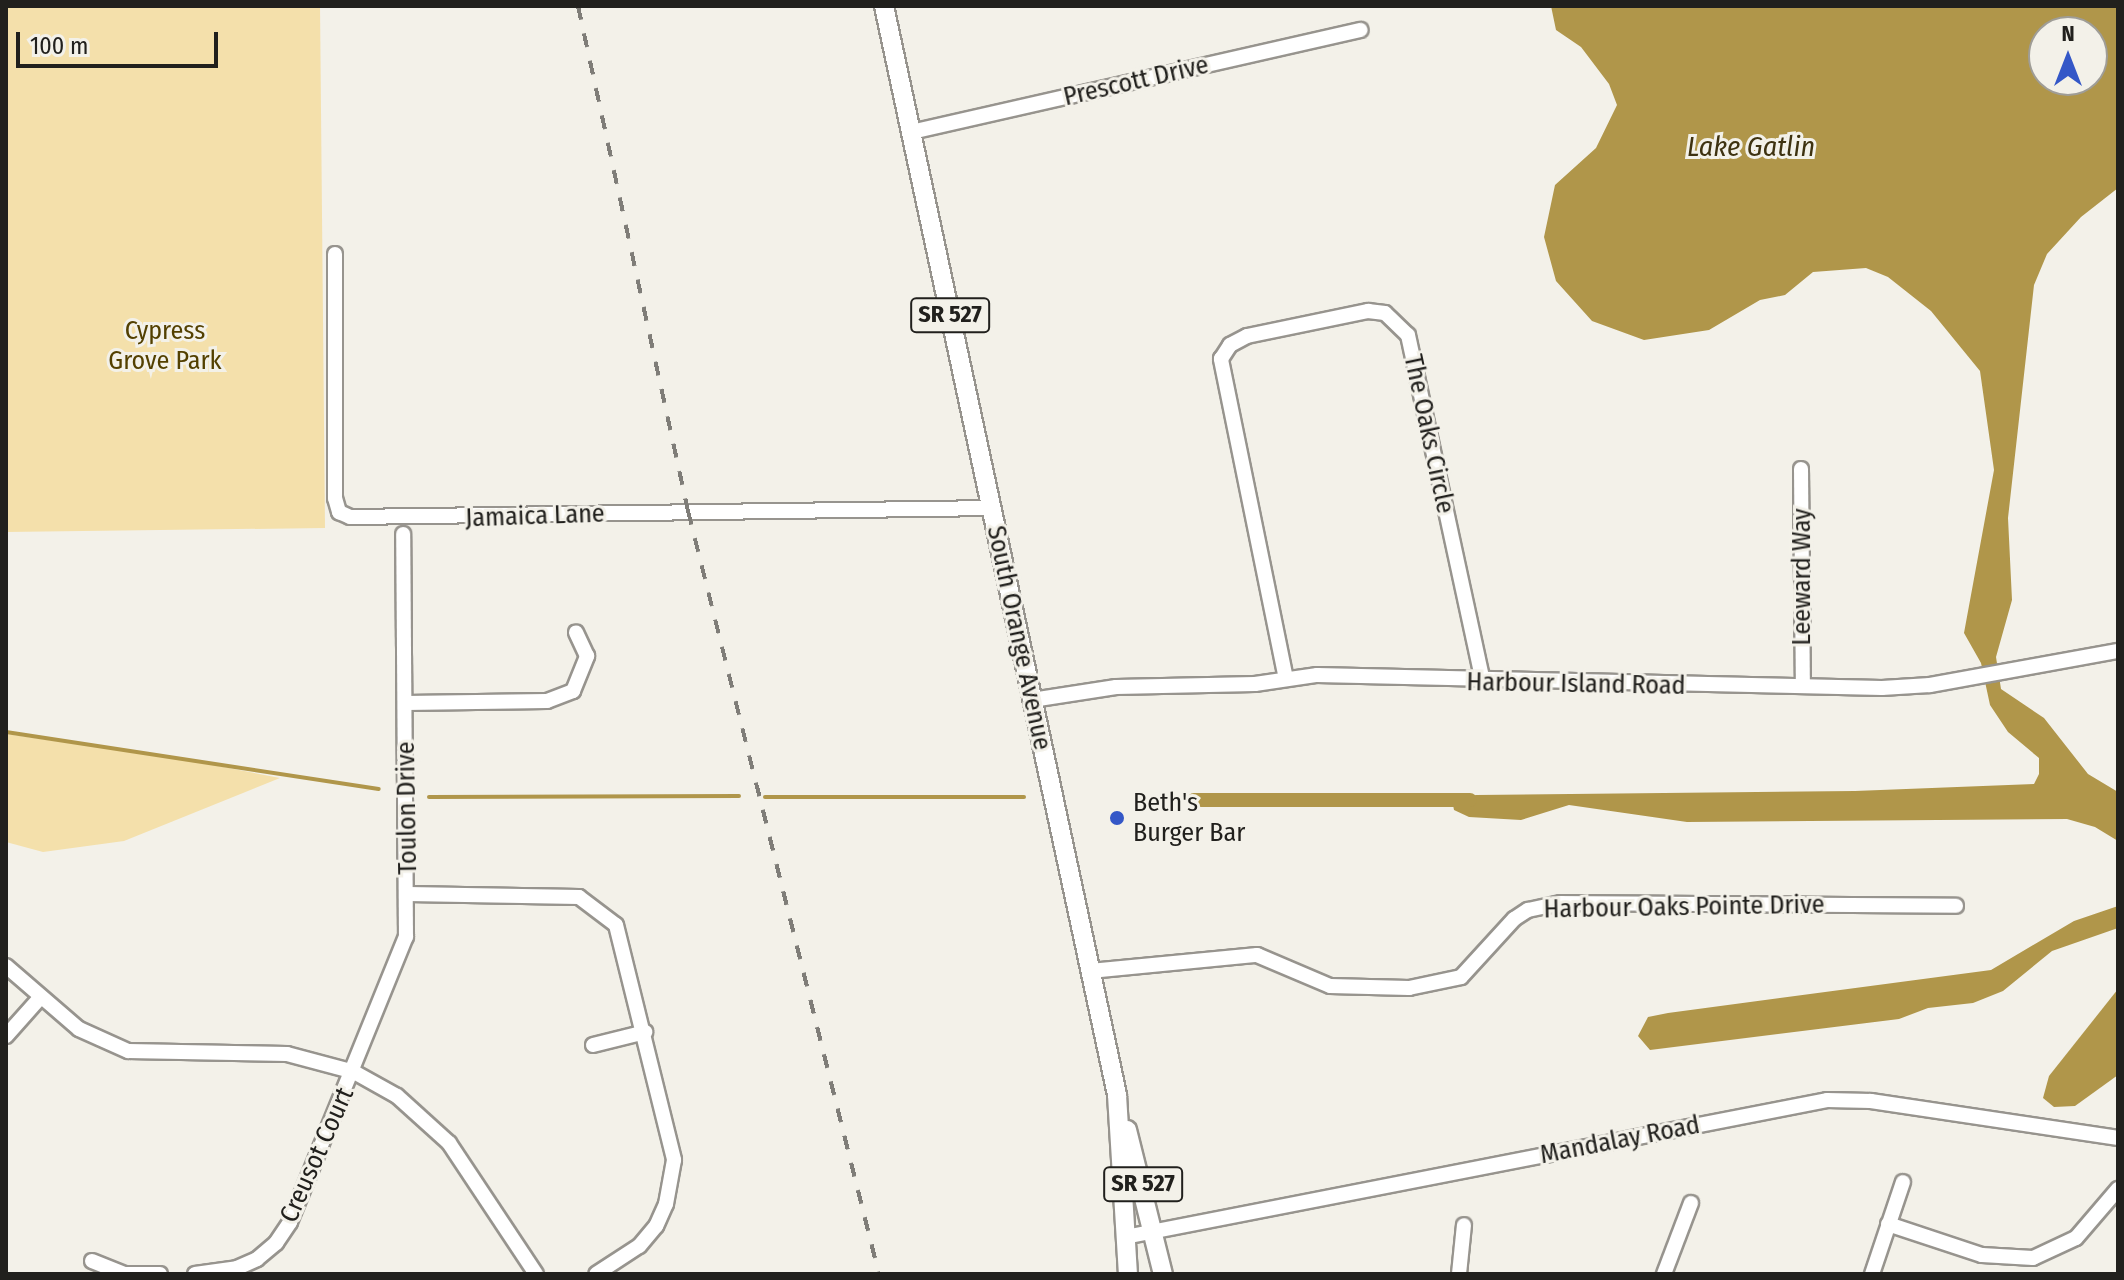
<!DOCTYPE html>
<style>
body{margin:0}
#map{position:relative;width:2124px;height:1280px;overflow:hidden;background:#f3f1e9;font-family:"Fira Sans Condensed",sans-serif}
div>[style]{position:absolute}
.green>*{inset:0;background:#f4e0ab}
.water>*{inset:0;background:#b0964a}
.stream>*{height:4px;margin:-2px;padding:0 2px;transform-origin:2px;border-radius:2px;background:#b0964a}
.canal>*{height:14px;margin:-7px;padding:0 7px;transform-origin:7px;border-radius:7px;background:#b0964a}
.roads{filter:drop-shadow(2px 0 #97948e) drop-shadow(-2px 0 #97948e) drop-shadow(0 2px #97948e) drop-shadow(0 -2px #97948e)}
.minor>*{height:14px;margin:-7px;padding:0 7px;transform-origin:7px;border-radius:7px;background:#fff}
.major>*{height:18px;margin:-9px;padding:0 9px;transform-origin:9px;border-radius:9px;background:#fff}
.rail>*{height:4px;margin-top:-2px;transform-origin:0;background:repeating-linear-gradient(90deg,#7f7d78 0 14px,transparent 0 28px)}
.dots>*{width:22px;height:22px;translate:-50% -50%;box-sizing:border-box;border:4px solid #f3f1e9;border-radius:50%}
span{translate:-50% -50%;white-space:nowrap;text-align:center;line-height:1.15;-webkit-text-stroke:6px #f3f1e9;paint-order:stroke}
.shield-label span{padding:2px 6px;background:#f3f1e9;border:2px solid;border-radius:6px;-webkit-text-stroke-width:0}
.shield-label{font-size:24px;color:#21201d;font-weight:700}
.street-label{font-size:26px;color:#21201d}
.park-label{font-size:26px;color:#534000}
.poi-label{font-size:26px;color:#21201d}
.left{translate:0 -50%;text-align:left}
.water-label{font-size:28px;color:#3e3210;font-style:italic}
.frame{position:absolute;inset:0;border:8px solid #21201d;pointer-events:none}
.north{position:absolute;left:2028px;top:16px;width:80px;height:80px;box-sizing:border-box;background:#f3f1e9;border:2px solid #9f9d97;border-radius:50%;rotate:0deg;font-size:22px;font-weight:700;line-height:32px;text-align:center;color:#21201d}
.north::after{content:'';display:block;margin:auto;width:28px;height:36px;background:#3457c7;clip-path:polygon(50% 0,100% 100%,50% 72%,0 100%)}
.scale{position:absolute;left:16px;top:32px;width:202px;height:36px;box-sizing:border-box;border:4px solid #21201d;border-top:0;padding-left:10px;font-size:24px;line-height:28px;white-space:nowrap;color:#21201d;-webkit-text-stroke:6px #f3f1e9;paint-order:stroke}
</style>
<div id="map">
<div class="green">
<div style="clip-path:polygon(6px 6px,320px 6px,325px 528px,6px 532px)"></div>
<div style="clip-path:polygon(6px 734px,182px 759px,280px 778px,124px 841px,43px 852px,6px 842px)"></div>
</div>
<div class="water">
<div style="clip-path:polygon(evenodd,1551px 6px,2118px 6px,2118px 188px,2081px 217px,2047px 254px,2034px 285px,2008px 518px,2012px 600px,1996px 657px,2001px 689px,2044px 718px,2088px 774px,2118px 792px,2118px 841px,2095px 827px,2067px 819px,1687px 822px,1569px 805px,1521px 820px,1469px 817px,1454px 810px,1452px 800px,1476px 795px,1855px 791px,2034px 784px,2039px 774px,2039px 758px,2008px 732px,1990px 705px,1981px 663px,1964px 633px,1994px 470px,1980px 371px,1931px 311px,1888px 277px,1866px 268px,1813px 272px,1785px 295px,1760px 300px,1709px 330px,1644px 340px,1592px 321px,1556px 281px,1544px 237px,1555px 185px,1596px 148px,1617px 105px,1609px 84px,1581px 47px,1556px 30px,1551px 6px,2044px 32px,2092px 32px,2092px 80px,2044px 80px,2044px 32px)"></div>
<div style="clip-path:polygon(2118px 906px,2118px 928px,2052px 951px,2003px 991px,1973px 1003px,1928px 1008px,1899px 1019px,1650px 1050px,1638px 1036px,1648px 1017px,1668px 1013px,1991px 970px,2074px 921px)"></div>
<div style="clip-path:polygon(2118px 989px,2118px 1075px,2075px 1106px,2054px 1107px,2043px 1098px,2049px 1076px)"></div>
</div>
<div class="stream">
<div style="left:6px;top:732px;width:377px;rotate:8.7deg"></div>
<div style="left:429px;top:797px;width:310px;rotate:-0.2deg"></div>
<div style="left:765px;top:797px;width:259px"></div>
</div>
<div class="canal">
<div style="left:1194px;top:800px;width:276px"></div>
</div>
<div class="roads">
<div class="minor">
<div style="left:911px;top:132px;width:461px;rotate:-12.8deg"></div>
<div style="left:335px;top:254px;width:244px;rotate:90deg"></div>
<div style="left:335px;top:498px;width:15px;rotate:74deg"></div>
<div style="left:339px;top:512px;width:12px;rotate:24deg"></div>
<div style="left:350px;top:517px;width:641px;rotate:-0.8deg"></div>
<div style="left:1801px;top:469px;width:215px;rotate:89.5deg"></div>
<div style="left:1286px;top:679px;width:327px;rotate:-101.5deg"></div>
<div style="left:1221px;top:359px;width:17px;rotate:-57deg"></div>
<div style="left:1230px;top:345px;width:19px;rotate:-28deg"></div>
<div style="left:1247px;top:336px;width:124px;rotate:-11.7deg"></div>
<div style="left:1368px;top:311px;width:17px;rotate:7deg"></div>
<div style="left:1385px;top:313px;width:32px;rotate:44deg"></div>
<div style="left:1408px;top:335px;width:355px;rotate:77.8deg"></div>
<div style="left:1032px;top:700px;width:85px;rotate:-8.8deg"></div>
<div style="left:1116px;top:687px;width:139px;rotate:-1.2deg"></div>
<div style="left:1255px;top:684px;width:63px;rotate:-8.3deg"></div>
<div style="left:1317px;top:675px;width:565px;rotate:1.32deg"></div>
<div style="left:1882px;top:688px;width:48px;rotate:-3.6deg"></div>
<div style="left:1930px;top:685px;width:191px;rotate:-10.3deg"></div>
<div style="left:406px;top:703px;width:141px;rotate:-0.8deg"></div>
<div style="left:547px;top:701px;width:28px;rotate:-21deg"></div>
<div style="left:573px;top:691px;width:38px;rotate:-68deg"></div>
<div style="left:587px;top:656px;width:26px;rotate:-115deg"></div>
<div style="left:408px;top:894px;width:171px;rotate:1deg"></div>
<div style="left:579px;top:897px;width:46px;rotate:37.1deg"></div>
<div style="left:616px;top:925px;width:242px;rotate:76.1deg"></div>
<div style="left:674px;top:1160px;width:45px;rotate:100.3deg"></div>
<div style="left:666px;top:1204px;width:24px;rotate:114deg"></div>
<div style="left:656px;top:1226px;width:26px;rotate:130deg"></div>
<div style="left:639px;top:1246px;width:51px;rotate:146.9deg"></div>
<div style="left:6px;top:966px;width:96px;rotate:40.8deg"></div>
<div style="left:79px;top:1029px;width:54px;rotate:24.2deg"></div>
<div style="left:128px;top:1051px;width:159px;rotate:1.1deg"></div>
<div style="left:287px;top:1054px;width:69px;rotate:15deg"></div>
<div style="left:354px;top:1072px;width:49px;rotate:29.2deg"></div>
<div style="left:397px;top:1096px;width:70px;rotate:42.1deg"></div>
<div style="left:449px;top:1143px;width:157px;rotate:56.4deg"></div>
<div style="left:1090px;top:971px;width:168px;rotate:-5.5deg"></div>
<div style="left:1257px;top:955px;width:79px;rotate:23deg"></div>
<div style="left:1330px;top:986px;width:79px;rotate:1.5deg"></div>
<div style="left:1409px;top:988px;width:53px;rotate:-11.9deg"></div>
<div style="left:1461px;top:977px;width:79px;rotate:-47.6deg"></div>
<div style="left:1514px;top:919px;width:17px;rotate:-33deg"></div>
<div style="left:1528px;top:910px;width:34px;rotate:-12deg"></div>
<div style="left:1561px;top:903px;width:395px;rotate:0.4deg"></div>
<div style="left:6px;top:1036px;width:50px;rotate:-48.3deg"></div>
<div style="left:593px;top:1045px;width:54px;rotate:-14deg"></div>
<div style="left:1888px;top:1224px;width:99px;rotate:18.3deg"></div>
<div style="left:1982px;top:1255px;width:51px;rotate:3.4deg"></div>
<div style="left:2033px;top:1258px;width:47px;rotate:-24.9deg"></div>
<div style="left:2076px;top:1238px;width:65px;rotate:-49.4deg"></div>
<div style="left:1125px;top:1237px;width:715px;rotate:-11.04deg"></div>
<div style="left:1827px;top:1100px;width:44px;rotate:1.3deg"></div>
<div style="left:1871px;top:1101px;width:250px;rotate:8.5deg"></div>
<div style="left:92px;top:1261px;width:35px;rotate:22deg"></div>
<div style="left:125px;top:1274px;width:35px"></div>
<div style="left:195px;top:1274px;width:42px;rotate:-8.1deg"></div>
<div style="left:237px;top:1268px;width:22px;rotate:-24deg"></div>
<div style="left:257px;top:1259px;width:25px;rotate:-40deg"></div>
<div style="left:276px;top:1243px;width:25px;rotate:-56deg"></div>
<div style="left:290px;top:1222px;width:308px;rotate:-67.9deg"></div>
<div style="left:406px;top:937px;width:403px;rotate:-90.4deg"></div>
<div style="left:1459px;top:1274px;width:49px;rotate:-84.2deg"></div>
<div style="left:1664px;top:1274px;width:76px;rotate:-69.2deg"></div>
<div style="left:1872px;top:1274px;width:97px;rotate:-71.4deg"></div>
</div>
<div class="major">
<div style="left:884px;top:6px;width:1114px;rotate:77.92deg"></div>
<div style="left:1117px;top:1095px;width:179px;rotate:86.5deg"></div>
<div style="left:1127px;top:1130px;width:148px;rotate:76deg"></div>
</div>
</div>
<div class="rail">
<div style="left:578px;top:6px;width:517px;rotate:77.71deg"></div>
<div style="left:688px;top:511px;width:787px;rotate:75.95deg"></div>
</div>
<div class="dots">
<div style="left:1117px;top:818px;background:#3457c7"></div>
</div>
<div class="shield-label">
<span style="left:950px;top:315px">SR 527</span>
<span style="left:1143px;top:1184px">SR 527</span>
</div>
<div class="street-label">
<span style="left:1136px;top:81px;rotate:-13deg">Prescott Drive</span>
<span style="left:1429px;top:434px;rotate:78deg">The Oaks Circle</span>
<span style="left:535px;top:516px;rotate:-2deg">Jamaica Lane</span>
<span style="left:1802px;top:577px;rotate:-90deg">Leeward Way</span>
<span style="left:1019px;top:638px;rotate:78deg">South Orange Avenue</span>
<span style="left:1576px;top:684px;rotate:1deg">Harbour Island Road</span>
<span style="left:407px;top:808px;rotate:-91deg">Toulon Drive</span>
<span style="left:1684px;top:907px;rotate:-1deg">Harbour Oaks Pointe Drive</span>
<span style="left:1620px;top:1140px;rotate:-11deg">Mandalay Road</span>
<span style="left:317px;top:1155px;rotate:-66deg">Creusot Court</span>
</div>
<div class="park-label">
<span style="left:165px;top:346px">Cypress<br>Grove Park</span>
</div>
<div class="poi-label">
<span class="left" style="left:1133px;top:818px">Beth's<br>Burger Bar</span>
</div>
<div class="water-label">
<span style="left:1751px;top:147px">Lake Gatlin</span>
</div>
<div class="frame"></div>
<div class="north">N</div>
<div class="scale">100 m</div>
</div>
